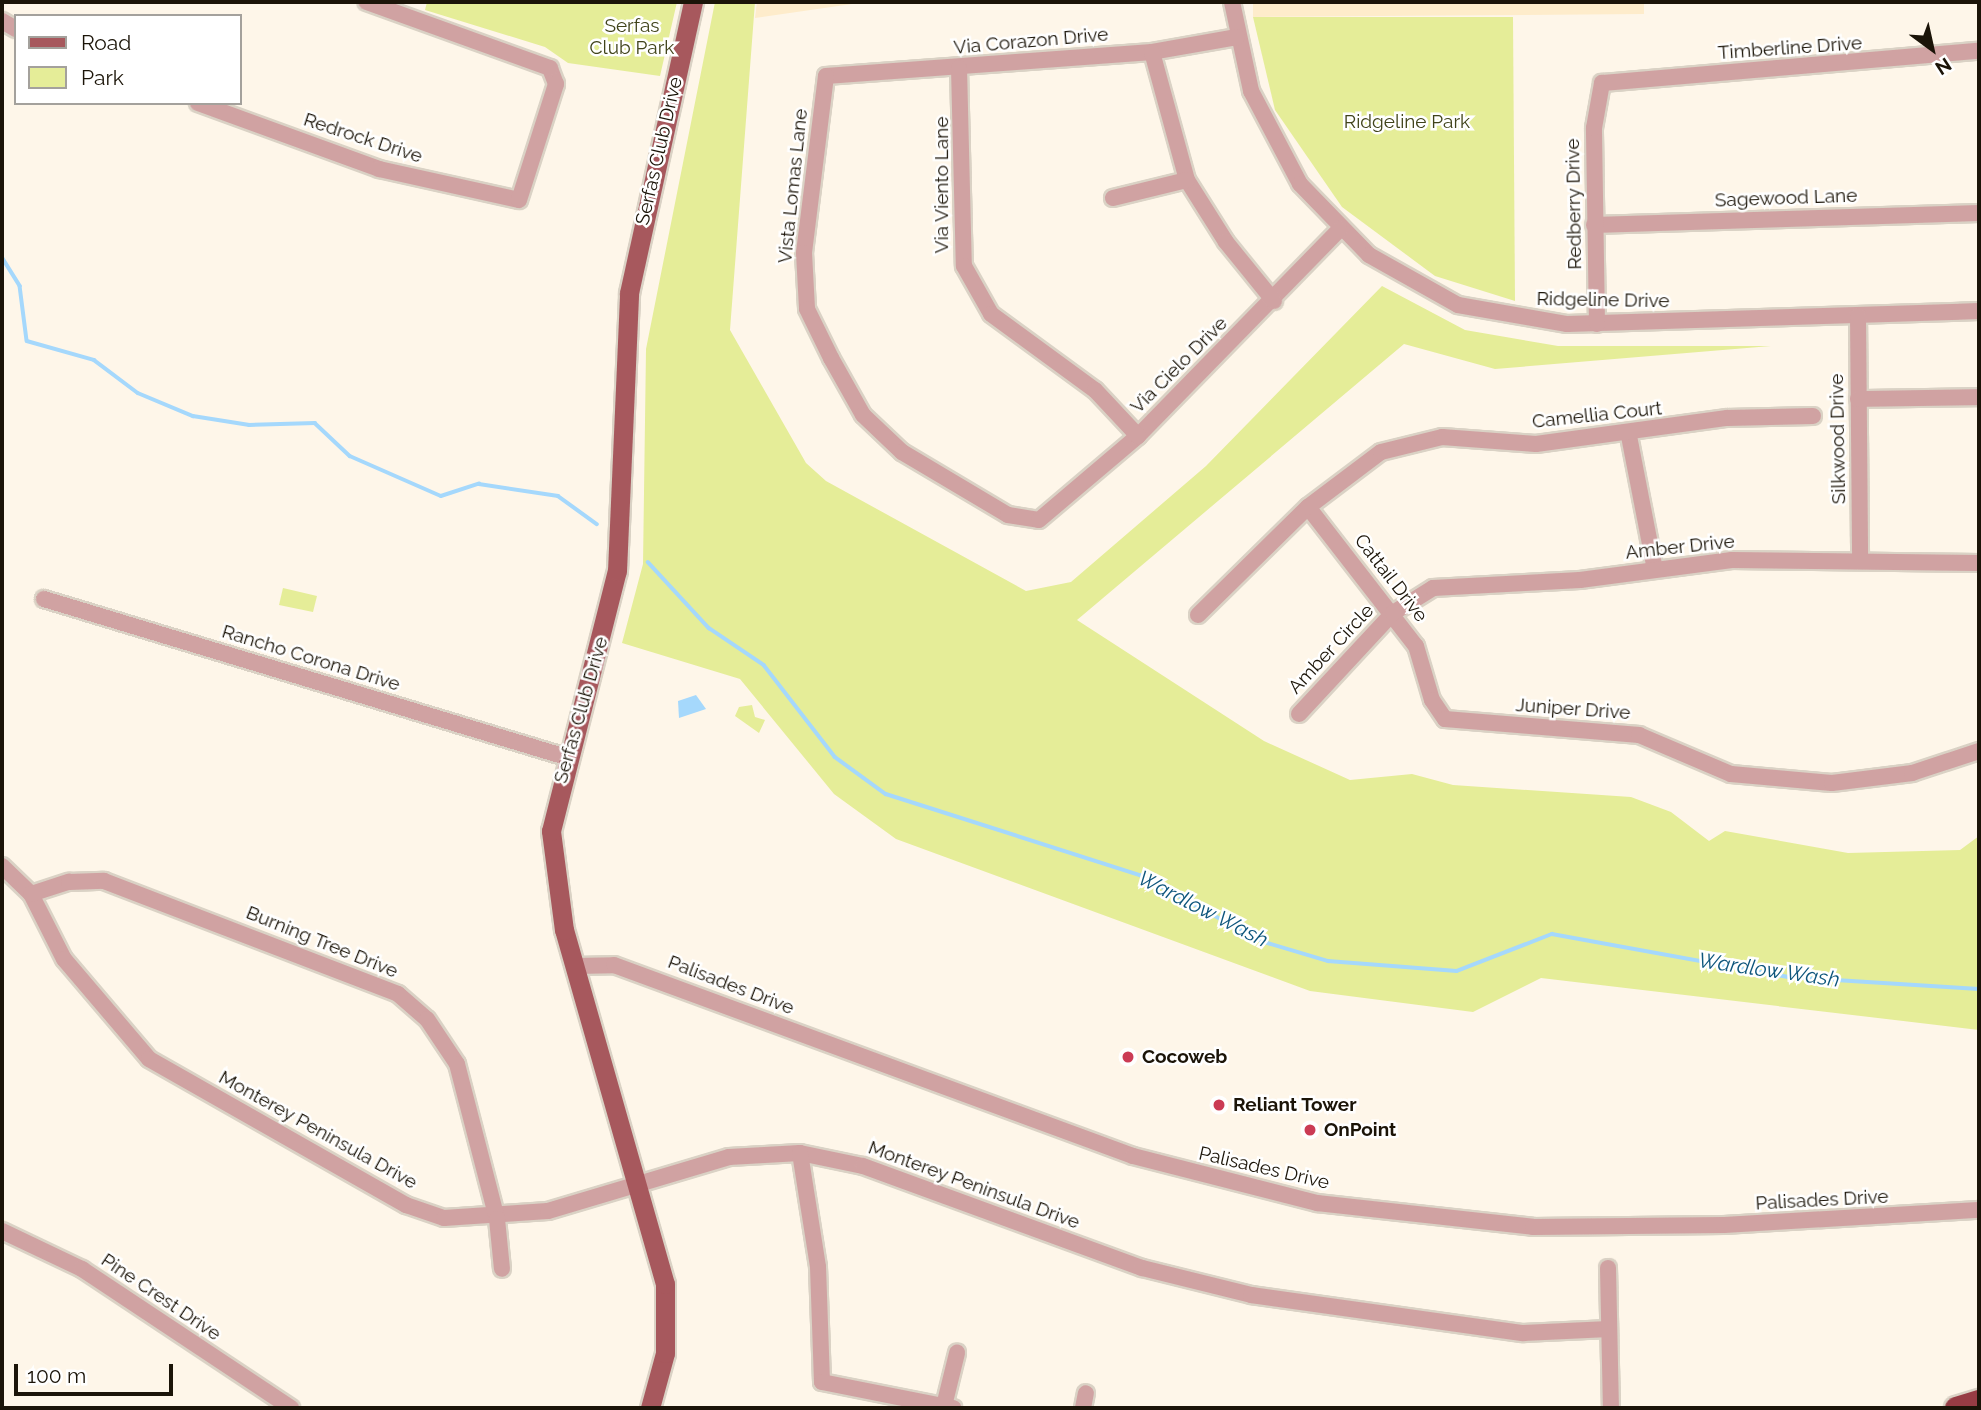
<!DOCTYPE html>
<style>
body{margin:0}
#map{position:relative;width:1981px;height:1410px;overflow:hidden;background:#fef6e9;font-family:Raleway,sans-serif}
div>[style]{position:absolute}
.built>*{inset:0;background:#feeccb}
.green>*{inset:0;background:#e5ed98}
.water>*{inset:0;background:#a5d8fc}
.stream>*{height:3.5px;margin:-1.75px;padding:0 1.75px;transform-origin:1.75px;border-radius:1.75px;background:#a5d8fc}
.roads{filter:drop-shadow(2px 0 #dad2c5) drop-shadow(-2px 0 #dad2c5) drop-shadow(0 2px #dad2c5) drop-shadow(0 -2px #dad2c5)}
.minor>*{height:16px;margin:-8px;padding:0 8px;transform-origin:8px;border-radius:8px;background:#d0a2a2}
.major>*{height:19px;margin:-9.5px;padding:0 9.5px;transform-origin:9.5px;border-radius:9.5px;background:#a7585d}
.highway>*{height:23px;margin:-11.5px;padding:0 11.5px;transform-origin:11.5px;border-radius:11.5px;background:#973c44}
.dots>*{width:19px;height:19px;translate:-50% -50%;box-sizing:border-box;border:4px solid #fff;border-radius:50%}
span{translate:-50% -50%;white-space:nowrap;text-align:center;line-height:1.15;-webkit-text-stroke:5px #fff;paint-order:stroke}
.park-label{font-size:19px;color:#40431a}
.street-label{font-size:19px;color:#1b1408}
.poi-label{font-size:19px;color:#1b1408;font-weight:700}
.left{translate:0 -50%;text-align:left}
.water-label{font-size:21px;color:#0e567c;font-style:italic}
.frame{position:absolute;inset:0;border:4px solid #1b1408;pointer-events:none}
.legend{position:absolute;left:14px;top:14px;width:228px;height:91px;box-sizing:border-box;background:#fff;border:2px solid #a4a19c;margin:0;padding:9px 12px;list-style:none;font-size:21px;color:#1b1408}
.legend li{display:flex;align-items:center;gap:14px;height:35px}
.legend b{width:35px;border:2px solid #a4a19c}
.north{position:absolute;left:1897px;top:14px;width:70px;height:70px;-webkit-text-stroke:5px #fff;paint-order:stroke;rotate:147deg;font-size:19px;font-weight:700;line-height:28px;text-align:center;color:#1b1408}
.north::after{content:'';display:block;margin:auto;width:24px;height:32px;background:#1b1408;clip-path:polygon(50% 0,100% 100%,50% 72%,0 100%)}
.scale{position:absolute;left:14px;top:1364px;width:159px;height:32px;box-sizing:border-box;border:4px solid #1b1408;border-top:0;padding-left:9px;font-size:21px;line-height:24px;white-space:nowrap;color:#1b1408;-webkit-text-stroke:5px #fff;paint-order:stroke}
</style>
<div id="map">
<div class="built">
<div style="clip-path:polygon(757px 2px,934px 2px,852px 4px,755px 18px)"></div>
<div style="clip-path:polygon(1253px 2px,1644px 2px,1644px 14px,1253px 17px)"></div>
</div>
<div class="green">
<div style="clip-path:polygon(427px 2px,677px 2px,660px 76px,568px 63px,545px 47px,425px 10px)"></div>
<div style="clip-path:polygon(715px 2px,755px 2px,730px 330px,806px 463px,826px 481px,1026px 591px,1071px 582px,1206px 466px,1382px 286px,1465px 330px,1558px 346px,1771px 346px,1495px 369px,1404px 344px,1077px 620px,1264px 741px,1350px 780px,1412px 774px,1453px 785px,1631px 797px,1671px 812px,1709px 841px,1725px 831px,1848px 853px,1960px 850px,1979px 836px,1979px 1030px,1541px 978px,1473px 1012px,1310px 991px,896px 839px,834px 794px,740px 679px,622px 643px,643px 564px,646px 349px)"></div>
<div style="clip-path:polygon(1253px 17px,1513px 17px,1515px 301px,1435px 276px,1342px 207px,1275px 110px)"></div>
<div style="clip-path:polygon(283px 588px,317px 596px,313px 612px,279px 605px)"></div>
<div style="clip-path:polygon(752px 705px,755px 717px,765px 720px,759px 733px,735px 716px,739px 707px)"></div>
</div>
<div class="water">
<div style="clip-path:polygon(696px 695px,706px 709px,679px 718px,678px 701px)"></div>
</div>
<div class="stream">
<div style="left:2px;top:257px;width:34px;rotate:58deg"></div>
<div style="left:20px;top:286px;width:55px;rotate:82.7deg"></div>
<div style="left:27px;top:341px;width:70px;rotate:15.8deg"></div>
<div style="left:94px;top:360px;width:55px;rotate:36.9deg"></div>
<div style="left:138px;top:393px;width:60px;rotate:22.7deg"></div>
<div style="left:193px;top:416px;width:57px;rotate:9.1deg"></div>
<div style="left:249px;top:425px;width:66px;rotate:-1.7deg"></div>
<div style="left:315px;top:423px;width:48px;rotate:43.3deg"></div>
<div style="left:350px;top:456px;width:99px;rotate:23.7deg"></div>
<div style="left:441px;top:496px;width:40px;rotate:-18deg"></div>
<div style="left:479px;top:484px;width:80px;rotate:8.6deg"></div>
<div style="left:558px;top:496px;width:48px;rotate:35.7deg"></div>
<div style="left:648px;top:562px;width:90px;rotate:47.3deg"></div>
<div style="left:709px;top:628px;width:66px;rotate:33.9deg"></div>
<div style="left:764px;top:665px;width:116px;rotate:52.3deg"></div>
<div style="left:835px;top:757px;width:63px;rotate:36deg"></div>
<div style="left:886px;top:794px;width:267px;rotate:17.7deg"></div>
<div style="left:1140px;top:875px;width:138px;rotate:28.6deg"></div>
<div style="left:1261px;top:941px;width:70px;rotate:16.6deg"></div>
<div style="left:1328px;top:961px;width:129px;rotate:4.4deg"></div>
<div style="left:1457px;top:971px;width:102px;rotate:-21.3deg"></div>
<div style="left:1552px;top:934px;width:240px;rotate:10.3deg"></div>
<div style="left:1788px;top:977px;width:191px;rotate:3.6deg"></div>
</div>
<div class="roads">
<div class="minor">
<div style="left:1232px;top:2px;width:91px;rotate:77.9deg"></div>
<div style="left:1251px;top:91px;width:105px;rotate:62.2deg"></div>
<div style="left:1300px;top:184px;width:99px;rotate:45.8deg"></div>
<div style="left:1369px;top:255px;width:102px;rotate:29.3deg"></div>
<div style="left:1458px;top:305px;width:111px;rotate:9.9deg"></div>
<div style="left:1567px;top:324px;width:412px;rotate:-1.8deg"></div>
<div style="left:2px;top:21px;width:16px;rotate:30deg"></div>
<div style="left:1237px;top:37px;width:86px;rotate:170deg"></div>
<div style="left:1152px;top:52px;width:327px;rotate:175.8deg"></div>
<div style="left:826px;top:76px;width:178px;rotate:97.1deg"></div>
<div style="left:804px;top:253px;width:56px;rotate:86.9deg"></div>
<div style="left:807px;top:309px;width:55px;rotate:63.9deg"></div>
<div style="left:831px;top:358px;width:65px;rotate:60.7deg"></div>
<div style="left:863px;top:415px;width:54px;rotate:43.5deg"></div>
<div style="left:902px;top:452px;width:123px;rotate:30.7deg"></div>
<div style="left:1008px;top:515px;width:31px;rotate:9deg"></div>
<div style="left:1039px;top:520px;width:130px;rotate:-40.3deg"></div>
<div style="left:1138px;top:436px;width:288px;rotate:-45.7deg"></div>
<div style="left:1152px;top:52px;width:133px;rotate:74.7deg"></div>
<div style="left:1187px;top:180px;width:73px;rotate:57.8deg"></div>
<div style="left:1226px;top:242px;width:76px;rotate:50.9deg"></div>
<div style="left:959px;top:68px;width:198px;rotate:88.6deg"></div>
<div style="left:964px;top:266px;width:55px;rotate:60.6deg"></div>
<div style="left:991px;top:314px;width:129px;rotate:36.2deg"></div>
<div style="left:1095px;top:390px;width:63px;rotate:46.9deg"></div>
<div style="left:198px;top:103px;width:193px;rotate:20deg"></div>
<div style="left:379px;top:169px;width:143px;rotate:12.5deg"></div>
<div style="left:519px;top:200px;width:122px;rotate:-72.3deg"></div>
<div style="left:556px;top:84px;width:17px;rotate:-111deg"></div>
<div style="left:550px;top:68px;width:195px;rotate:-160.2deg"></div>
<div style="left:1113px;top:198px;width:76px;rotate:-13.7deg"></div>
<div style="left:1594px;top:225px;width:385px;rotate:-1.8deg"></div>
<div style="left:1858px;top:316px;width:245px;rotate:89.5deg"></div>
<div style="left:1597px;top:324px;width:196px;rotate:-90.9deg"></div>
<div style="left:1594px;top:128px;width:46px;rotate:-79.9deg"></div>
<div style="left:1602px;top:83px;width:378px;rotate:-4.9deg"></div>
<div style="left:1858px;top:399px;width:121px;rotate:-0.9deg"></div>
<div style="left:1629px;top:436px;width:136px;rotate:79deg"></div>
<div style="left:1308px;top:507px;width:176px;rotate:52.2deg"></div>
<div style="left:1416px;top:646px;width:56px;rotate:73.5deg"></div>
<div style="left:1432px;top:700px;width:23px;rotate:56deg"></div>
<div style="left:1445px;top:719px;width:195px;rotate:4.7deg"></div>
<div style="left:1639px;top:735px;width:100px;rotate:23deg"></div>
<div style="left:1731px;top:774px;width:101px;rotate:5.1deg"></div>
<div style="left:1832px;top:783px;width:81px;rotate:-7.1deg"></div>
<div style="left:1912px;top:773px;width:71px;rotate:-18.2deg"></div>
<div style="left:44px;top:599px;width:545px;rotate:16.84deg"></div>
<div style="left:1198px;top:615px;width:154px;rotate:-44.5deg"></div>
<div style="left:1308px;top:507px;width:91px;rotate:-37deg"></div>
<div style="left:1381px;top:452px;width:63px;rotate:-13.8deg"></div>
<div style="left:1442px;top:437px;width:94px;rotate:4.3deg"></div>
<div style="left:1536px;top:444px;width:193px;rotate:-7.8deg"></div>
<div style="left:1727px;top:418px;width:86px;rotate:-1.3deg"></div>
<div style="left:1299px;top:714px;width:138px;rotate:-47.1deg"></div>
<div style="left:1393px;top:613px;width:47px;rotate:-32deg"></div>
<div style="left:1433px;top:588px;width:147px;rotate:-3.1deg"></div>
<div style="left:1580px;top:580px;width:153px;rotate:-7.5deg"></div>
<div style="left:1732px;top:560px;width:247px;rotate:0.7deg"></div>
<div style="left:2px;top:866px;width:40px;rotate:44deg"></div>
<div style="left:31px;top:894px;width:73px;rotate:63.1deg"></div>
<div style="left:64px;top:959px;width:131px;rotate:49.6deg"></div>
<div style="left:149px;top:1059px;width:296px;rotate:29.6deg"></div>
<div style="left:406px;top:1205px;width:40px;rotate:18.9deg"></div>
<div style="left:444px;top:1218px;width:104px;rotate:-3.9deg"></div>
<div style="left:548px;top:1211px;width:189px;rotate:-16.6deg"></div>
<div style="left:729px;top:1157px;width:71px;rotate:-3.2deg"></div>
<div style="left:800px;top:1153px;width:64px;rotate:11.7deg"></div>
<div style="left:863px;top:1166px;width:297px;rotate:20.1deg"></div>
<div style="left:1142px;top:1268px;width:112px;rotate:13.9deg"></div>
<div style="left:1251px;top:1295px;width:275px;rotate:8deg"></div>
<div style="left:1523px;top:1333px;width:86px;rotate:-2.7deg"></div>
<div style="left:31px;top:894px;width:40px;rotate:-18deg"></div>
<div style="left:69px;top:882px;width:35px;rotate:-2deg"></div>
<div style="left:104px;top:881px;width:315px;rotate:21deg"></div>
<div style="left:398px;top:994px;width:38px;rotate:41deg"></div>
<div style="left:427px;top:1019px;width:54px;rotate:56.3deg"></div>
<div style="left:457px;top:1064px;width:160px;rotate:75.5deg"></div>
<div style="left:497px;top:1219px;width:50px;rotate:84.3deg"></div>
<div style="left:575px;top:966px;width:39px;rotate:-1deg"></div>
<div style="left:614px;top:965px;width:553px;rotate:20.2deg"></div>
<div style="left:1133px;top:1156px;width:190px;rotate:14.3deg"></div>
<div style="left:1317px;top:1203px;width:217px;rotate:6.3deg"></div>
<div style="left:1533px;top:1227px;width:191px;rotate:-0.6deg"></div>
<div style="left:1724px;top:1225px;width:255px;rotate:-3.4deg"></div>
<div style="left:800px;top:1153px;width:115px;rotate:81deg"></div>
<div style="left:818px;top:1267px;width:115px;rotate:88deg"></div>
<div style="left:822px;top:1382px;width:134px;rotate:11.2deg"></div>
<div style="left:2px;top:1231px;width:89px;rotate:25.4deg"></div>
<div style="left:82px;top:1269px;width:251px;rotate:33.6deg"></div>
<div style="left:1608px;top:1268px;width:140px;rotate:88.8deg"></div>
<div style="left:944px;top:1406px;width:55px;rotate:-76.2deg"></div>
<div style="left:1083px;top:1408px;width:15px;rotate:-79deg"></div>
</div>
<div class="major">
<div style="left:650px;top:1408px;width:57px;rotate:-74.7deg"></div>
<div style="left:665px;top:1353px;width:69px;rotate:-90deg"></div>
<div style="left:665px;top:1284px;width:368px;rotate:-105.9deg"></div>
<div style="left:564px;top:930px;width:100px;rotate:-97.5deg"></div>
<div style="left:551px;top:831px;width:268px;rotate:-75.8deg"></div>
<div style="left:617px;top:571px;width:278px;rotate:-87.5deg"></div>
<div style="left:629px;top:293px;width:298px;rotate:-77.6deg"></div>
</div>
<div class="highway">
<div style="left:1956px;top:1408px;width:24px;rotate:-17deg"></div>
</div>
</div>
<div class="dots">
<div style="left:1128px;top:1057px;background:#cb3b54"></div>
<div style="left:1219px;top:1105px;background:#cb3b54"></div>
<div style="left:1310px;top:1130px;background:#cb3b54"></div>
</div>
<div class="park-label">
<span style="left:632px;top:37px">Serfas<br>Club Park</span>
<span style="left:1407px;top:122px">Ridgeline Park</span>
</div>
<div class="street-label">
<span style="left:1031px;top:41px;rotate:-5deg">Via Corazon Drive</span>
<span style="left:1790px;top:48px;rotate:-4deg">Timberline Drive</span>
<span style="left:363px;top:138px;rotate:18deg">Redrock Drive</span>
<span style="left:659px;top:151px;rotate:-77deg">Serfas Club Drive</span>
<span style="left:942px;top:185px;rotate:-90deg">Via Viento Lane</span>
<span style="left:793px;top:186px;rotate:-84deg">Vista Lomas Lane</span>
<span style="left:1786px;top:198px;rotate:-2deg">Sagewood Lane</span>
<span style="left:1574px;top:204px;rotate:-91deg">Redberry Drive</span>
<span style="left:1603px;top:300px;rotate:1deg">Ridgeline Drive</span>
<span style="left:1179px;top:365px;rotate:-45deg">Via Cielo Drive</span>
<span style="left:1597px;top:415px;rotate:-6deg">Camellia Court</span>
<span style="left:1838px;top:439px;rotate:-91deg">Silkwood Drive</span>
<span style="left:1680px;top:547px;rotate:-6deg">Amber Drive</span>
<span style="left:1391px;top:578px;rotate:52deg">Cattail Drive</span>
<span style="left:1331px;top:649px;rotate:-47deg">Amber Circle</span>
<span style="left:311px;top:658px;rotate:17deg">Rancho Corona Drive</span>
<span style="left:1573px;top:709px;rotate:4deg">Juniper Drive</span>
<span style="left:581px;top:710px;rotate:-74deg">Serfas Club Drive</span>
<span style="left:322px;top:942px;rotate:22deg">Burning Tree Drive</span>
<span style="left:731px;top:985px;rotate:21deg">Palisades Drive</span>
<span style="left:318px;top:1130px;rotate:29deg">Monterey Peninsula Drive</span>
<span style="left:1264px;top:1168px;rotate:13deg">Palisades Drive</span>
<span style="left:974px;top:1185px;rotate:20deg">Monterey Peninsula Drive</span>
<span style="left:1822px;top:1200px;rotate:-3deg">Palisades Drive</span>
<span style="left:161px;top:1297px;rotate:34deg">Pine Crest Drive</span>
</div>
<div class="poi-label">
<span class="left" style="left:1142px;top:1057px">Cocoweb</span>
<span class="left" style="left:1233px;top:1105px">Reliant Tower</span>
<span class="left" style="left:1324px;top:1130px">OnPoint</span>
</div>
<div class="water-label">
<span style="left:1203px;top:909px;rotate:27deg">Wardlow Wash</span>
<span style="left:1769px;top:970px;rotate:8deg">Wardlow Wash</span>
</div>
<div class="frame"></div>
<ul class="legend">
<li><b style="height:9px;background:#a7585d"></b>Road</li>
<li><b style="height:19px;background:#e5ed98"></b>Park</li>
</ul>
<div class="north">N</div>
<div class="scale">100 m</div>
</div>
